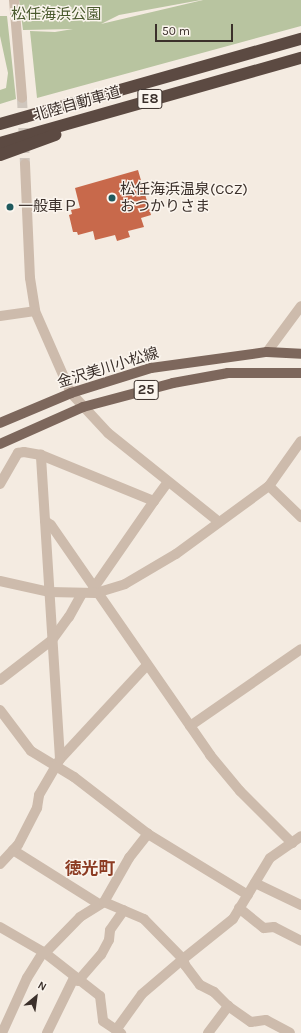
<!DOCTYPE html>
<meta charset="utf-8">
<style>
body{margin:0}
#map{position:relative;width:301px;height:1033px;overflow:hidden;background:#f4ebe1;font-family:Karla,"Noto Sans JP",sans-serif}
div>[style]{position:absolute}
.green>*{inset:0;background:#b8c4a0}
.building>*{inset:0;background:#c8694b}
.minor-tunnel>*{height:10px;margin-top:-5px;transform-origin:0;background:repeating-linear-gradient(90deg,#cfc6bd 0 10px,transparent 0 15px)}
.minor>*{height:10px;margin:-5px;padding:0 5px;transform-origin:5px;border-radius:5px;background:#cdbbac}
.tertiary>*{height:10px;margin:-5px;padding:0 5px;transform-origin:5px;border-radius:5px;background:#cdbbac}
.primary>*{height:10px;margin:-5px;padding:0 5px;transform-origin:5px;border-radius:5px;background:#7d675c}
.motorway>*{height:12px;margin:-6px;padding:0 6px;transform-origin:6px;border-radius:6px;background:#5c4a42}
.dots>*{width:11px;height:11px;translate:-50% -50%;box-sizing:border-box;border:2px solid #fbf5ee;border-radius:50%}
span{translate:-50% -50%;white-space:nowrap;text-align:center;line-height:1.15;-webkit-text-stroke:3px #fbf5ee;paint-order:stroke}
.shield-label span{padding:1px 3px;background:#fbf5ee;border:1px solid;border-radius:3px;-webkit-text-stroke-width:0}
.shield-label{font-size:14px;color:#3b302b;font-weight:700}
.park-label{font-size:15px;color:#4a5a2e}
.street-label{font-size:15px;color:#3b302b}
.poi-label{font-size:15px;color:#3b302b}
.left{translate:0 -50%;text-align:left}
.quarter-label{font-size:17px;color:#8c3b22;font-weight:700}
.north{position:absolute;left:16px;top:977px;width:40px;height:40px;-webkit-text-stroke:3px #fbf5ee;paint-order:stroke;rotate:29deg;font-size:11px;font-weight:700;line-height:16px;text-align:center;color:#3b302b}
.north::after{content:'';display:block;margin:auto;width:14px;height:18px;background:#3b302b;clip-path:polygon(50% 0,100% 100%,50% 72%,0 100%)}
.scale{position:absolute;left:155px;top:24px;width:78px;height:18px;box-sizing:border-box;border:2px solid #3b302b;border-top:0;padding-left:5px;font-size:12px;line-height:14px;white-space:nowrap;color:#3b302b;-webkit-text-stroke:3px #fbf5ee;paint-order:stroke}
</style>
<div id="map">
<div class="green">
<div style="clip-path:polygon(19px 0,201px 0,119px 15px,101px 24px,203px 0,301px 0,301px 26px,37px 98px,30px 31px,55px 32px,73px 29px,23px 30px)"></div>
<div style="clip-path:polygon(0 16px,7px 16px,16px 99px,0 104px,0 90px,6px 88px,8px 73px,0 36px)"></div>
</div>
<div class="building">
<div style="clip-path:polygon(138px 170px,151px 215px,141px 218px,144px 227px,128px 231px,130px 237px,117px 241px,115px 235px,95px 240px,93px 231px,78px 235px,77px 232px,73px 232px,69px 215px,72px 214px,71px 210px,80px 208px,75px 188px)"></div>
</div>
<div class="minor-tunnel">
<div style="left:22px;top:98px;width:66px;rotate:87.4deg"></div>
</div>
<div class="minor">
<div style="left:14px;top:0;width:98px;rotate:85.3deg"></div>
<div style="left:25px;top:164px;width:114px;rotate:87.5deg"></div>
<div style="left:0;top:484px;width:36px;rotate:-60deg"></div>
<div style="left:18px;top:453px;width:6px;rotate:-9deg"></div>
<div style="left:24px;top:452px;width:17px;rotate:10deg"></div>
<div style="left:41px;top:455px;width:122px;rotate:22.2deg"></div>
<div style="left:154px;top:501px;width:107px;rotate:124.7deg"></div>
<div style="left:269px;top:486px;width:45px;rotate:44.1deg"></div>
<div style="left:154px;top:501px;width:22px;rotate:-54deg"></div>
<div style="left:45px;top:521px;width:7px;rotate:34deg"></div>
<div style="left:51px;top:525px;width:280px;rotate:55.3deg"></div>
<div style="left:210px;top:755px;width:47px;rotate:50.2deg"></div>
<div style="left:240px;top:791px;width:74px;rotate:45deg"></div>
<div style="left:96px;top:593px;width:30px;rotate:-17deg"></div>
<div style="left:125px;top:584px;width:59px;rotate:-30.5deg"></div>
<div style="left:176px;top:554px;width:115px;rotate:-36.2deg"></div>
<div style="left:269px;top:486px;width:55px;rotate:-54.6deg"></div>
<div style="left:0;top:680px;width:66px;rotate:-37.6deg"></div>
<div style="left:52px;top:640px;width:29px;rotate:-54deg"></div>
<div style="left:69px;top:617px;width:26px;rotate:-61deg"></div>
<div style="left:0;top:710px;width:51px;rotate:52.9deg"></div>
<div style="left:31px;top:751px;width:50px;rotate:31.2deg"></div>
<div style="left:74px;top:777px;width:93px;rotate:37.6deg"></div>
<div style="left:148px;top:834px;width:117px;rotate:31.4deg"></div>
<div style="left:190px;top:726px;width:135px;rotate:-34.7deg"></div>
<div style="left:60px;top:759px;width:128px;rotate:-47.2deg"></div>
<div style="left:13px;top:850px;width:102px;rotate:32.1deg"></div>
<div style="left:0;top:864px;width:26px;rotate:-47deg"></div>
<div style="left:18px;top:845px;width:42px;rotate:-62.8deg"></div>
<div style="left:37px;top:808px;width:13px;rotate:-81deg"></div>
<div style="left:39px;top:795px;width:42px;rotate:-59.7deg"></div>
<div style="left:60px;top:759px;width:305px;rotate:-93.6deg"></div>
<div style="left:255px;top:883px;width:51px;rotate:25.6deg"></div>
<div style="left:239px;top:908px;width:32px;rotate:39deg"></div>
<div style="left:264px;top:928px;width:10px;rotate:-6deg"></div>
<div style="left:274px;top:927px;width:30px;rotate:27deg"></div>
<div style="left:0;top:927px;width:52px;rotate:30deg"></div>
<div style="left:45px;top:953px;width:70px;rotate:38deg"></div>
<div style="left:100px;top:996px;width:25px;rotate:83deg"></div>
<div style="left:103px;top:1021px;width:22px;rotate:34deg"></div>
<div style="left:45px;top:953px;width:50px;rotate:-45.8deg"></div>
<div style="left:80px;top:917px;width:28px;rotate:-32deg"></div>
<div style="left:78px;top:981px;width:35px;rotate:-49deg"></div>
<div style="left:101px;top:955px;width:17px;rotate:-62deg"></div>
<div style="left:109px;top:940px;width:10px;rotate:-84deg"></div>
<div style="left:110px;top:930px;width:24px;rotate:-55deg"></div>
<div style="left:228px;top:1006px;width:28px;rotate:35deg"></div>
<div style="left:251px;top:1022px;width:15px;rotate:-8deg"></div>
<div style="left:266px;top:1020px;width:27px;rotate:28deg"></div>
<div style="left:116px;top:1030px;width:44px;rotate:-54.2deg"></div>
<div style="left:142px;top:994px;width:54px;rotate:-40.5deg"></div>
<div style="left:183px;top:959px;width:56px;rotate:-134.3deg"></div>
<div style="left:144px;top:919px;width:43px;rotate:-157deg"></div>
<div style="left:104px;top:902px;width:51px;rotate:-60.4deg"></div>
<div style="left:129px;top:858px;width:31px;rotate:-52deg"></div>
<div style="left:2px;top:1033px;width:60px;rotate:-65.6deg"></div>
<div style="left:27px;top:978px;width:31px;rotate:-58deg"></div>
<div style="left:47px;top:1033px;width:61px;rotate:-63.9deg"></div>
<div style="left:208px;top:1033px;width:34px;rotate:-53deg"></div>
<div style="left:228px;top:1006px;width:20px;rotate:-135deg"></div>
<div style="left:214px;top:992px;width:16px;rotate:-153deg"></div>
<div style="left:200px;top:985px;width:25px;rotate:-127deg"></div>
<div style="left:185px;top:965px;width:6px;rotate:-108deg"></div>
<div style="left:183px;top:959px;width:64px;rotate:-38.7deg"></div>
<div style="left:233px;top:919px;width:71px;rotate:-58.8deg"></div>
<div style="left:270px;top:858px;width:38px;rotate:-35deg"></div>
</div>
<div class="tertiary">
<div style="left:30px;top:278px;width:33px;rotate:81deg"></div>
<div style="left:35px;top:311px;width:90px;rotate:66.3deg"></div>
<div style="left:71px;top:393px;width:54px;rotate:47.2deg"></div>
<div style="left:108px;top:433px;width:142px;rotate:38.7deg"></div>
<div style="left:0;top:316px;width:35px;rotate:-8deg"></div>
<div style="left:267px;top:352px;width:57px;rotate:-53.5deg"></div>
<div style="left:0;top:581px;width:50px;rotate:12.7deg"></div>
<div style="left:49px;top:592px;width:47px;rotate:1.2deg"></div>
</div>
<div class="primary">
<div style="left:0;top:423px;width:77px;rotate:-22.9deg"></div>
<div style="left:71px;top:393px;width:84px;rotate:-17.4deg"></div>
<div style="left:151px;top:368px;width:117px;rotate:-7.9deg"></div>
<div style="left:267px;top:352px;width:34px;rotate:3deg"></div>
<div style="left:0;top:444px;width:91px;rotate:-24deg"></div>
<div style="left:83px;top:407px;width:93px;rotate:-14.9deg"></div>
<div style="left:173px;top:383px;width:56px;rotate:-10.3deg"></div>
<div style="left:228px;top:373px;width:73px"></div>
</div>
<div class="motorway">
<div style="left:0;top:124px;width:313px;rotate:-15.8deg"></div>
<div style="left:0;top:143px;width:313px;rotate:-15.8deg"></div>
<div style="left:0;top:155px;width:59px;rotate:-20deg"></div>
</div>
<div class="dots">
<div style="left:112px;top:198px;background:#1f5a5e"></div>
<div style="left:10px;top:207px;background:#1f5a5e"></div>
</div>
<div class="shield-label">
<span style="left:150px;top:99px">E8</span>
<span style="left:146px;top:390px">25</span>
</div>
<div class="park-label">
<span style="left:56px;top:15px">松任海浜公園</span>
</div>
<div class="street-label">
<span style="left:77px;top:104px;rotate:-16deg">北陸自動車道</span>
<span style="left:108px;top:368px;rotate:-17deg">金沢美川小松線</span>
</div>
<div class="poi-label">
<span class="left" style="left:120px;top:198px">松任海浜温泉(CCZ)<br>おつかりさま</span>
<span class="left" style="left:18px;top:207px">一般車Ｐ</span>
</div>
<div class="quarter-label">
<span style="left:90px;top:869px">徳光町</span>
</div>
<div class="north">N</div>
<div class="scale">50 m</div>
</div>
